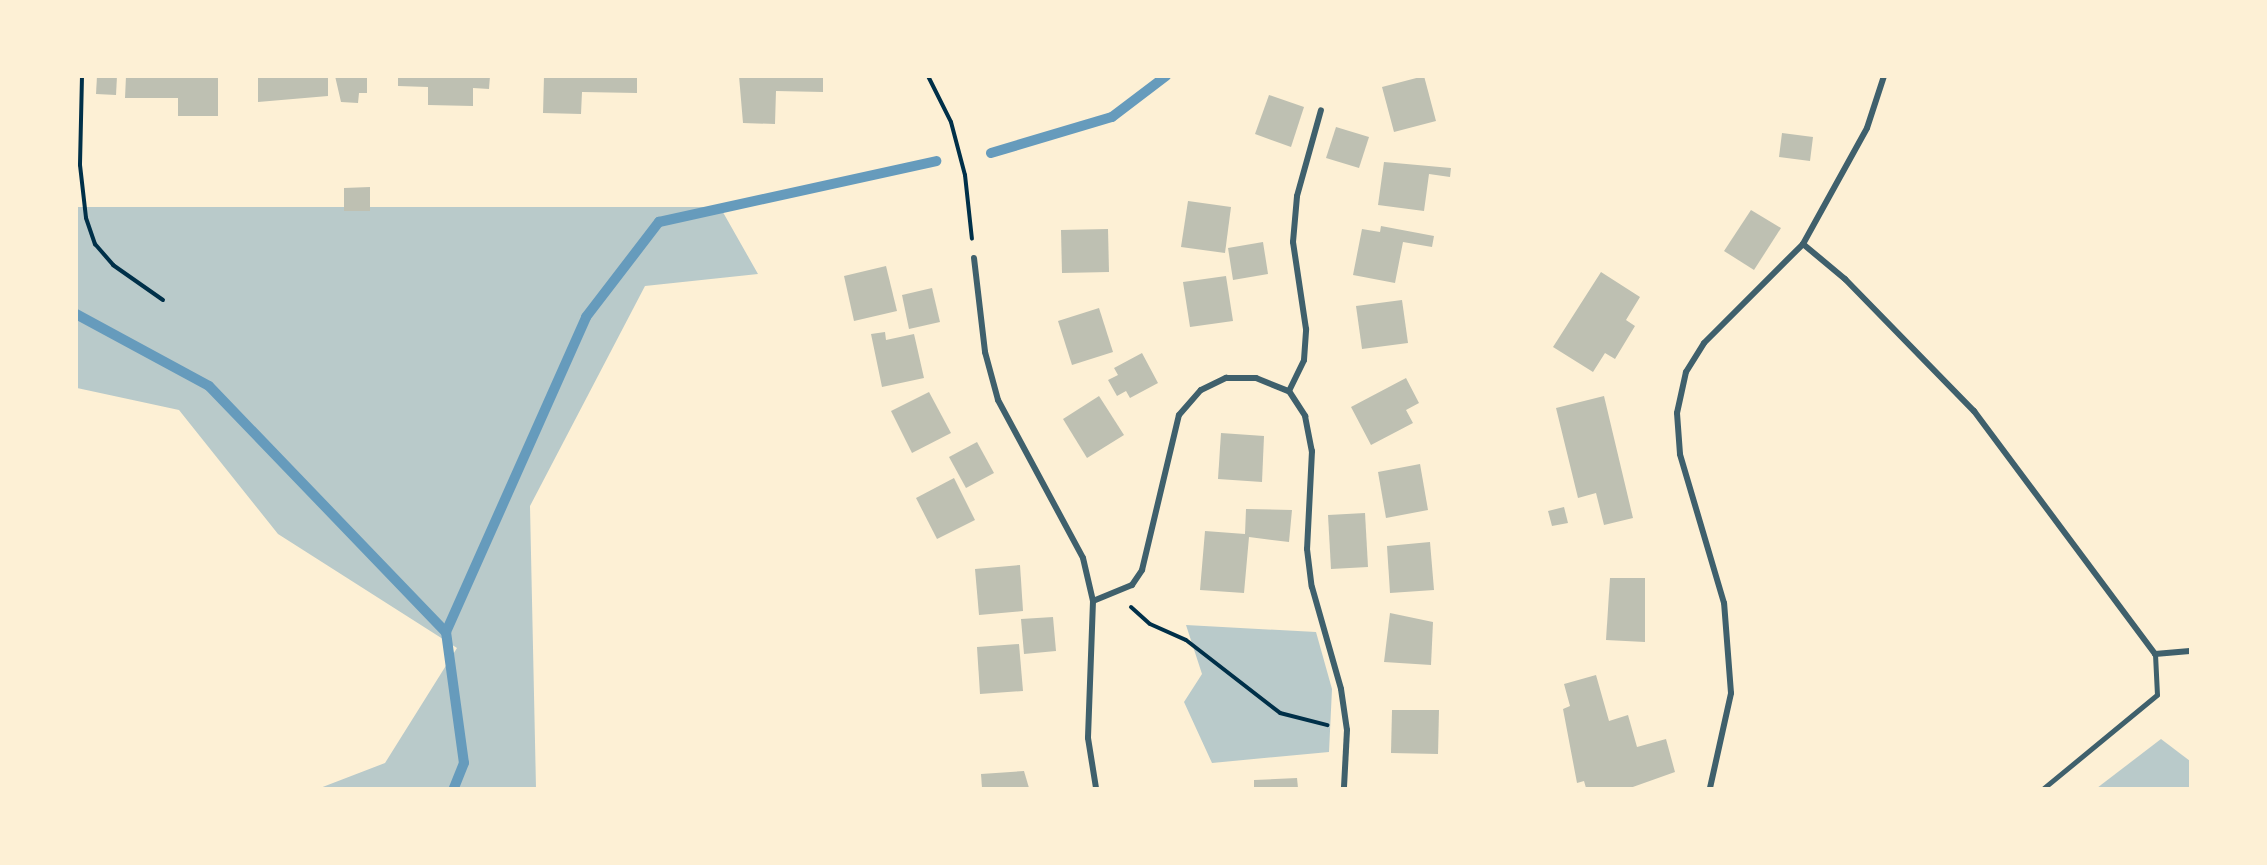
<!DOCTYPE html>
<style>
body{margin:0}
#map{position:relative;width:2267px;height:865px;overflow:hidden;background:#fdf0d5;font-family:Signika,sans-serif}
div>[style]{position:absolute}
.green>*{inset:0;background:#b9caca}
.stream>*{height:10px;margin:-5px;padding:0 5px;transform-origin:5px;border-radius:5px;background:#669bbc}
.building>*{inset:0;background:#bec0b2}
.path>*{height:4px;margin:-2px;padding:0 2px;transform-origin:2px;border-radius:2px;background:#003049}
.service>*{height:4.5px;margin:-2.25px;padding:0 2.25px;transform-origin:2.25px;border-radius:2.25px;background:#3f606c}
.minor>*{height:6px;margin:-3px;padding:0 3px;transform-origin:3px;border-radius:3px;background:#3f606c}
span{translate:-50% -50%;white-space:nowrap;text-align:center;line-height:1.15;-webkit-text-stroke:5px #fdf0d5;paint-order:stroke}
.frame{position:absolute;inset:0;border:78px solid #fdf0d5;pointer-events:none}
</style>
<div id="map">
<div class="green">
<div style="clip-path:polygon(77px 207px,720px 207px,758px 274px,645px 286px,530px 506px,536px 788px,320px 788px,385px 763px,457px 648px,278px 534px,179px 410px,77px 388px)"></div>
<div style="clip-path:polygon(1186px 625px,1316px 632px,1332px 689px,1329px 752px,1212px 763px,1184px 702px,1202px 674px)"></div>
<div style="clip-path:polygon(2161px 739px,2190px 761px,2190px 788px,2097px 788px)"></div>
</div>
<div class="stream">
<div style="left:991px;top:153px;width:126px;rotate:-16.6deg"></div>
<div style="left:1112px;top:117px;width:68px;rotate:-37.2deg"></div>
<div style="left:76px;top:314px;width:151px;rotate:28.4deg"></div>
<div style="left:209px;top:386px;width:342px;rotate:46.1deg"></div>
<div style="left:446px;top:632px;width:132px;rotate:82.2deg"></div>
<div style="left:464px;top:763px;width:27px;rotate:112deg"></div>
<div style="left:446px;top:632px;width:345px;rotate:-66deg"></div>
<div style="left:586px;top:317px;width:120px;rotate:-52.5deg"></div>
<div style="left:659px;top:222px;width:284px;rotate:-12.4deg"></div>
</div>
<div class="building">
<div style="clip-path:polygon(97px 76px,117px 76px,116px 95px,96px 94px)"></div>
<div style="clip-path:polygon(126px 76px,218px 76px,218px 116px,178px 116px,178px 98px,125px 98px)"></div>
<div style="clip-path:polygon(258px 76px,328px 76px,328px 96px,258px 102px)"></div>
<div style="clip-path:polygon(335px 76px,367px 76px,367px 93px,359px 93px,358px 103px,341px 102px)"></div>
<div style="clip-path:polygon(398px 76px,490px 76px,489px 89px,473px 88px,473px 106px,428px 105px,428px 87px,398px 86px)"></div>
<div style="clip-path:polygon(544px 76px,637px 76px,637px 93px,582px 92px,581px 114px,543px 113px)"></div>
<div style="clip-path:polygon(739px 76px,823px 76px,823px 92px,776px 91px,775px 124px,743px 123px)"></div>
<div style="clip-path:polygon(1424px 76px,1436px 121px,1394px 132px,1382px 87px)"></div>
<div style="clip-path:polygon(1269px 95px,1304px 107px,1291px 147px,1255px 134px)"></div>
<div style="clip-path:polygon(1336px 127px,1369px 137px,1359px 168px,1326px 158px)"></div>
<div style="clip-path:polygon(1782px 133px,1813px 137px,1810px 161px,1779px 157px)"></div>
<div style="clip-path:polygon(1384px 162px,1451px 168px,1450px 177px,1429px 174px,1424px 211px,1378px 205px)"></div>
<div style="clip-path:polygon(370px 187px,370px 211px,344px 211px,344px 188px)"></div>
<div style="clip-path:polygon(1188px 201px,1231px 207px,1225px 253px,1181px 247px)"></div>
<div style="clip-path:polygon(1751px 210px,1781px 228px,1754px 270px,1724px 251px)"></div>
<div style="clip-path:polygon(1381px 226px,1434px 236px,1432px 247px,1403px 242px,1395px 283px,1353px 275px,1362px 229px,1380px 232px)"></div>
<div style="clip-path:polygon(1108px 229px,1109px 272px,1062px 273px,1061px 230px)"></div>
<div style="clip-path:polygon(1263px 242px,1268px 274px,1233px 280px,1228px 248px)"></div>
<div style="clip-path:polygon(886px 266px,897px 311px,854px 321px,844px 276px)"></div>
<div style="clip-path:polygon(1601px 272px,1640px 297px,1626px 320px,1635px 326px,1615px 359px,1605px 353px,1593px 372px,1553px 347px)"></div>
<div style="clip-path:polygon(1226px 276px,1233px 321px,1190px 327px,1183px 282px)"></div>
<div style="clip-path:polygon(932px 288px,940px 322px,909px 329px,902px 295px)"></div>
<div style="clip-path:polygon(1402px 300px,1408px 343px,1362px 349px,1356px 306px)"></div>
<div style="clip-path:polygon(1099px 308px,1113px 352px,1072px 365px,1058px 321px)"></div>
<div style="clip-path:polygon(885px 332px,886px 340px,914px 334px,924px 378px,882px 387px,871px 334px)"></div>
<div style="clip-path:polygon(1142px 353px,1158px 383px,1130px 398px,1126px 391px,1117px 396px,1108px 380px,1118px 375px,1114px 368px)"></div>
<div style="clip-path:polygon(1406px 378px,1419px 403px,1406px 410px,1413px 423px,1371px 445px,1351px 407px)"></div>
<div style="clip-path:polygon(929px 392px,951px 433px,912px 453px,891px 411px)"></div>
<div style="clip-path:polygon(1099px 396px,1124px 435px,1087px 458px,1063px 419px)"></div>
<div style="clip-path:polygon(1604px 396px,1633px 518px,1604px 525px,1596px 493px,1578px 498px,1556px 408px)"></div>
<div style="clip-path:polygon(1221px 433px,1264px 436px,1262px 482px,1218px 479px)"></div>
<div style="clip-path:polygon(977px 442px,994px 473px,966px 488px,949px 457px)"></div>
<div style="clip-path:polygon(1420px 464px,1428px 510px,1386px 518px,1378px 472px)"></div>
<div style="clip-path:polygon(954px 478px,975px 520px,937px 539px,916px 498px)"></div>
<div style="clip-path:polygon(1564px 507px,1568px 523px,1552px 526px,1548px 511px)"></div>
<div style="clip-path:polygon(1246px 509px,1292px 510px,1289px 542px,1249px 537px,1244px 593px,1200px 590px,1205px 531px,1245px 534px)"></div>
<div style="clip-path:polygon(1365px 513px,1368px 567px,1331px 569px,1328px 515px)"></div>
<div style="clip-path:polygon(1430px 542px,1434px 590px,1390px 593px,1387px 546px)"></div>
<div style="clip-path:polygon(1020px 565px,1023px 611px,979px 615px,975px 569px)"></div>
<div style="clip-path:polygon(1610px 578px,1645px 578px,1645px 642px,1606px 640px)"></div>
<div style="clip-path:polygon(1390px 613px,1433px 622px,1431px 665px,1384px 662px)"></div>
<div style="clip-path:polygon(1053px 617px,1056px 651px,1024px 654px,1021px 619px)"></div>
<div style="clip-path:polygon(1019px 644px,1023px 691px,980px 694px,977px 647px)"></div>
<div style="clip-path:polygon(1596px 675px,1609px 721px,1628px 715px,1637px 747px,1666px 739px,1675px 772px,1630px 788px,1586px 788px,1584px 781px,1577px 783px,1563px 709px,1570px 706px,1564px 684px)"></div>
<div style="clip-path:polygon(1392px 710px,1439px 710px,1438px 754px,1391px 753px)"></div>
<div style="clip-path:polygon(1024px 771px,1029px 788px,982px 788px,981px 774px)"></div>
<div style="clip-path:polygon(1297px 778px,1298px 788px,1254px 788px,1254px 780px)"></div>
</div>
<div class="path">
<div style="left:82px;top:76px;width:89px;rotate:91.3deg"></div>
<div style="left:80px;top:165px;width:53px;rotate:83.5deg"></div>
<div style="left:86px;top:218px;width:28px;rotate:71deg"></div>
<div style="left:95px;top:244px;width:28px;rotate:49deg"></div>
<div style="left:113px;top:265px;width:61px;rotate:35deg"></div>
<div style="left:928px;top:76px;width:51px;rotate:63.4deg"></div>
<div style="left:951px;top:122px;width:55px;rotate:75.2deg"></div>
<div style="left:965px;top:175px;width:64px;rotate:83.8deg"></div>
<div style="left:1131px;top:607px;width:25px;rotate:42deg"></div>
<div style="left:1150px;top:624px;width:39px;rotate:24deg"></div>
<div style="left:1186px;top:640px;width:119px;rotate:37.8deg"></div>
<div style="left:1280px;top:713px;width:49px;rotate:14.3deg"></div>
</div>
<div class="service">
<div style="left:2044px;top:788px;width:146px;rotate:-39.5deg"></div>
<div style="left:2157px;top:695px;width:41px;rotate:-92.8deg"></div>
</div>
<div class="minor">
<div style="left:1803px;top:244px;width:55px;rotate:39.8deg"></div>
<div style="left:1845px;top:279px;width:185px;rotate:45.7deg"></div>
<div style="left:1974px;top:411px;width:303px;rotate:53.3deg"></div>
<div style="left:2155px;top:654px;width:35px;rotate:-5deg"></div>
<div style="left:974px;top:258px;width:95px;rotate:83.3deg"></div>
<div style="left:985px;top:352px;width:50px;rotate:74.8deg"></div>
<div style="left:998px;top:400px;width:179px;rotate:61.7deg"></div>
<div style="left:1083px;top:558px;width:44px;rotate:76.9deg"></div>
<div style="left:1093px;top:601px;width:137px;rotate:92.1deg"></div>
<div style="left:1088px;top:738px;width:51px;rotate:80.9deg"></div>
<div style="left:1289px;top:391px;width:34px;rotate:-64deg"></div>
<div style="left:1304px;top:360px;width:31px;rotate:-86deg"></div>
<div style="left:1306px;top:329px;width:88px;rotate:-98.5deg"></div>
<div style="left:1293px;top:242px;width:46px;rotate:-85deg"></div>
<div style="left:1297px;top:196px;width:89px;rotate:-74.4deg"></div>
<div style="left:1093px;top:601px;width:42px;rotate:-22.3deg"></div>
<div style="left:1132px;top:585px;width:18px;rotate:-56deg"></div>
<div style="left:1142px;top:570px;width:159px;rotate:-76.6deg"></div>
<div style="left:1179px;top:415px;width:33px;rotate:-49deg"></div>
<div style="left:1201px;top:390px;width:28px;rotate:-26deg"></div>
<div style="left:1226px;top:378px;width:30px"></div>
<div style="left:1256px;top:378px;width:35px;rotate:22deg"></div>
<div style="left:1289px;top:391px;width:30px;rotate:57deg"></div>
<div style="left:1305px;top:416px;width:36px;rotate:79deg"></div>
<div style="left:1312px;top:451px;width:98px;rotate:92.9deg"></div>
<div style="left:1307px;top:549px;width:38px;rotate:83deg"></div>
<div style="left:1312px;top:587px;width:106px;rotate:74.1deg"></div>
<div style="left:1341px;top:689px;width:41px;rotate:81.7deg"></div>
<div style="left:1347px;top:730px;width:58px;rotate:93deg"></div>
<div style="left:1710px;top:788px;width:97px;rotate:-77.5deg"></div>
<div style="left:1731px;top:693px;width:90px;rotate:-94.4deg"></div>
<div style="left:1724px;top:603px;width:155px;rotate:-106.5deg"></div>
<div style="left:1680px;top:454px;width:41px;rotate:-94.2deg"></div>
<div style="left:1677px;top:413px;width:42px;rotate:-77.6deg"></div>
<div style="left:1686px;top:372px;width:34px;rotate:-58deg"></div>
<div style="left:1704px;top:343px;width:140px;rotate:-45deg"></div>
<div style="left:1803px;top:244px;width:132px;rotate:-61.1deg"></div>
<div style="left:1867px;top:128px;width:55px;rotate:-71.9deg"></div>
</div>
<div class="frame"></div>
</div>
